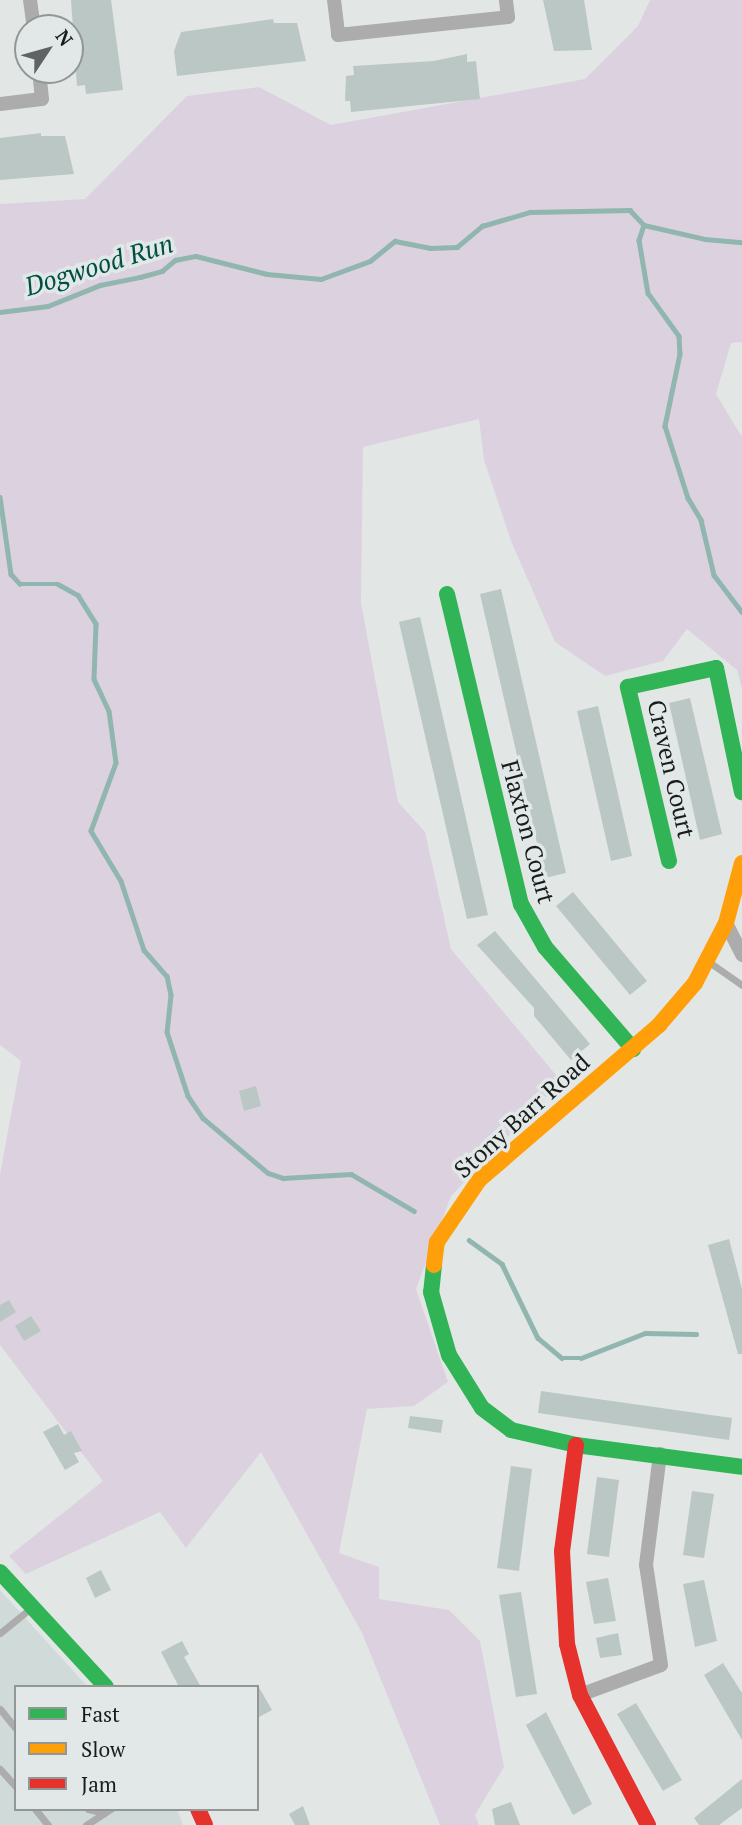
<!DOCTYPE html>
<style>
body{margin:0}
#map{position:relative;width:742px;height:1825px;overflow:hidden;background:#e2e7e6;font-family:"PT Serif",serif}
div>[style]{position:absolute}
.built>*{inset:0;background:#d0dbd9}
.green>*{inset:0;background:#dcd2df}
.stream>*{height:4.5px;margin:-2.25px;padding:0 2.25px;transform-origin:2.25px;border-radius:2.25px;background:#90b6af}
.building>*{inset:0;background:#bac7c4}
.lane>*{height:7px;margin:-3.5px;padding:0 3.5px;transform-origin:3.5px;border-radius:3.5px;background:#abacab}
.street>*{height:14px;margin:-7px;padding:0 7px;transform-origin:7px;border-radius:7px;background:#abacab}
.fast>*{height:16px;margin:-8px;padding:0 8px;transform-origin:8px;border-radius:8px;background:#30b455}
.slow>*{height:16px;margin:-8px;padding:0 8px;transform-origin:8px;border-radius:8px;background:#ff9f0a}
.jam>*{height:16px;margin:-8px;padding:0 8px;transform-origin:8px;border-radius:8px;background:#e5322d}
span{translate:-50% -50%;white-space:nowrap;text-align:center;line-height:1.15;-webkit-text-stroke:7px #e1e8e7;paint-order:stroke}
.street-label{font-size:24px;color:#1a1c1c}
.water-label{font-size:26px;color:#004f45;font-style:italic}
.legend{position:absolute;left:14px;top:1685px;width:245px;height:126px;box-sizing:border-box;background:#e1e8e7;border:2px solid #919696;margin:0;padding:9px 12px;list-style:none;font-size:21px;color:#1a1c1c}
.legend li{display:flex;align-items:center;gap:14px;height:35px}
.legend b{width:35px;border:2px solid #919696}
.north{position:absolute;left:14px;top:14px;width:70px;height:70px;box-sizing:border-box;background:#e1e8e7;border:2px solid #919696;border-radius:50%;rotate:54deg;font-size:19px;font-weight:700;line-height:28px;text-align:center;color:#1a1c1c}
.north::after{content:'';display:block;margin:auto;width:24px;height:32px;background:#606363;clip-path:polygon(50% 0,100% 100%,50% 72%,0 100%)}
</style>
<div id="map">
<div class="built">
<div style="clip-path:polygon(0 1590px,88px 1687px,16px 1687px,16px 1809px,177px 1809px,183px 1825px,0 1825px)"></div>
</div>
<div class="green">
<div style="clip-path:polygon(650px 0,742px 0,742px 342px,731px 343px,716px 394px,742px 437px,742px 689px,737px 670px,687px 629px,663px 661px,605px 676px,555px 642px,511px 541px,484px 460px,479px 419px,363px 447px,361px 603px,398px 802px,425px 832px,451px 949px,561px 1081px,451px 1196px,416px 1289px,448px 1382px,414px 1406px,367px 1409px,339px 1553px,379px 1567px,379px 1599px,449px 1610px,480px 1641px,504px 1767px,475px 1815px,479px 1825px,440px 1825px,362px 1633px,261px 1452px,186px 1548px,160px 1512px,26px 1574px,9px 1556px,103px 1481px,0 1345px,0 1174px,21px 1061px,0 1045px,0 204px,85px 199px,187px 96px,259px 87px,331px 125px,585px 79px,638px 26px)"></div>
</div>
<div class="stream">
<div style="left:644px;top:225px;width:63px;rotate:12.9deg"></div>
<div style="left:705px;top:239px;width:37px;rotate:5deg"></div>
<div style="left:0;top:312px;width:48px;rotate:-7.1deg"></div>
<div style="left:48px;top:306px;width:56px;rotate:-22deg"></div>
<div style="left:100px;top:285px;width:41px;rotate:-11.3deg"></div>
<div style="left:140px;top:277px;width:23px;rotate:-15deg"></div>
<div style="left:162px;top:271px;width:17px;rotate:-40deg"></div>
<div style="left:175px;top:260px;width:21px;rotate:-11deg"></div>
<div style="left:196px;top:256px;width:73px;rotate:14.2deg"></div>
<div style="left:267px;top:274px;width:54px;rotate:5.3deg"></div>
<div style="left:321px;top:279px;width:52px;rotate:-20.2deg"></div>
<div style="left:370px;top:261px;width:32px;rotate:-39deg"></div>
<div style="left:395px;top:241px;width:36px;rotate:11deg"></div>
<div style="left:430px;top:248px;width:27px;rotate:-2deg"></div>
<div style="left:457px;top:247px;width:33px;rotate:-40deg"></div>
<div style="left:482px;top:226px;width:50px;rotate:-16.3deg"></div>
<div style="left:530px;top:212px;width:100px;rotate:-1.1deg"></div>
<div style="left:630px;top:210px;width:21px;rotate:47deg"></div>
<div style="left:644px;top:225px;width:16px;rotate:108deg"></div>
<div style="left:639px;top:240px;width:54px;rotate:80.4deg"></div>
<div style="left:648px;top:293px;width:53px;rotate:54.2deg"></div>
<div style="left:679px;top:336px;width:18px;rotate:87deg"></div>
<div style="left:680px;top:354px;width:74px;rotate:101.8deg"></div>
<div style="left:665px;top:426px;width:76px;rotate:72.3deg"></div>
<div style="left:688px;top:498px;width:26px;rotate:59deg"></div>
<div style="left:701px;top:520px;width:57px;rotate:76.7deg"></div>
<div style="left:714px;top:575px;width:46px;rotate:52.9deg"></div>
<div style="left:0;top:497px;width:78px;rotate:81.9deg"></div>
<div style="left:11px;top:574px;width:13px;rotate:48deg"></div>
<div style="left:20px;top:584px;width:38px"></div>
<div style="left:58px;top:584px;width:23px;rotate:29deg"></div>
<div style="left:78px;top:595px;width:34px;rotate:58deg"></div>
<div style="left:96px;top:624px;width:55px;rotate:92.1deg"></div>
<div style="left:94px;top:679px;width:35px;rotate:65deg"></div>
<div style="left:109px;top:711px;width:52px;rotate:82.3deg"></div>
<div style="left:116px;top:763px;width:72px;rotate:110.2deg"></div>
<div style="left:91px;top:831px;width:58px;rotate:59deg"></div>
<div style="left:121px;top:881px;width:73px;rotate:71.6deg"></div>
<div style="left:144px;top:950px;width:35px;rotate:49deg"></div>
<div style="left:167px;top:976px;width:19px;rotate:78deg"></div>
<div style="left:171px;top:995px;width:37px;rotate:96deg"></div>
<div style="left:167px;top:1032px;width:67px;rotate:71.8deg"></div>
<div style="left:188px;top:1096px;width:27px;rotate:56deg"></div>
<div style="left:203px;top:1118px;width:85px;rotate:40.2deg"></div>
<div style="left:268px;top:1173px;width:16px;rotate:18deg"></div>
<div style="left:283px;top:1178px;width:68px;rotate:-3.4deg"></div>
<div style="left:351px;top:1174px;width:73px;rotate:30.4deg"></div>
<div style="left:469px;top:1240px;width:41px;rotate:36deg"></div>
<div style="left:502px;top:1264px;width:82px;rotate:64.1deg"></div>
<div style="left:538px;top:1338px;width:31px;rotate:40deg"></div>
<div style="left:562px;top:1358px;width:19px"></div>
<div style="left:581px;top:1358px;width:69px;rotate:-21.3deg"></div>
<div style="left:645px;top:1333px;width:51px;rotate:1.1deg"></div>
</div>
<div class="building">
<div style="clip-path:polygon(71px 0,111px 0,123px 90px,86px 94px,85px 85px,77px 86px)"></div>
<div style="clip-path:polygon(543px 0,584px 0,592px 50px,554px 51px)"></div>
<div style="clip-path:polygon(273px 19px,274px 23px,297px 23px,306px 61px,177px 76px,174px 51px,181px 32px)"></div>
<div style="clip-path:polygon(467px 54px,467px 62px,476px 61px,480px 99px,351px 112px,350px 101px,345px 101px,346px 76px,354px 75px,353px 66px,434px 61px)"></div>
<div style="clip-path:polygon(41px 133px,41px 136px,65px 136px,74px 174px,0 180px,0 138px)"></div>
<div style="clip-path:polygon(501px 589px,566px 873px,545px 878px,480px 594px)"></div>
<div style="clip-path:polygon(420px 617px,488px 915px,467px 919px,399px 622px)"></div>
<div style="clip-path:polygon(690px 698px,722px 834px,700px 840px,669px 703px)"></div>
<div style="clip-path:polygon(598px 706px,632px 856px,611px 861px,577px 711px)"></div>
<div style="clip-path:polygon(573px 892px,647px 981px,630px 995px,556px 906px)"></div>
<div style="clip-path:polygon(495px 931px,590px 1044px,571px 1060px,534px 1016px,534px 1008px,477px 945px)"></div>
<div style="clip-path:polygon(256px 1086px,261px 1106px,244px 1111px,239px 1091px)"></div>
<div style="clip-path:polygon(729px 1239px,742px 1289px,742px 1354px,738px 1354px,708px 1245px)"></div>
<div style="clip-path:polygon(9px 1300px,16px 1312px,0 1322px,0 1305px)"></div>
<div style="clip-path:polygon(31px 1316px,41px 1331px,24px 1341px,15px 1326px)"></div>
<div style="clip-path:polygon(541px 1391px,732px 1418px,729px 1440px,538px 1413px)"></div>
<div style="clip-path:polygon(410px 1416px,443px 1420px,441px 1433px,408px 1428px)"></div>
<div style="clip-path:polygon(58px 1424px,64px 1435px,71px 1431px,82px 1451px,74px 1453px,79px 1462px,65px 1470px,43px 1432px)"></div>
<div style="clip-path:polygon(511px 1466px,532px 1469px,519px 1571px,497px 1568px)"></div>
<div style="clip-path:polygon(597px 1477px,619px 1480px,609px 1557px,587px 1554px)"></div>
<div style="clip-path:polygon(692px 1491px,714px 1494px,704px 1558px,683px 1555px)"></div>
<div style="clip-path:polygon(101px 1570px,111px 1590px,95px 1598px,86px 1578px)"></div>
<div style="clip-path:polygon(608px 1578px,616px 1621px,594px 1624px,586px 1582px)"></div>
<div style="clip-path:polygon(704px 1580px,717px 1641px,695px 1647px,683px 1584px)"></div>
<div style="clip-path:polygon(521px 1592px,537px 1694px,516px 1697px,499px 1595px)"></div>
<div style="clip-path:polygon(618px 1633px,622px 1655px,600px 1658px,596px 1638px)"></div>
<div style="clip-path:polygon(182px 1641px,189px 1654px,184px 1657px,201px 1687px,179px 1687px,161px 1652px)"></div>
<div style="clip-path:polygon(723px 1663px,742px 1693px,742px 1740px,704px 1675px)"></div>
<div style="clip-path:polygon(257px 1684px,272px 1710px,257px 1718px)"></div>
<div style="clip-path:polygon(636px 1703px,682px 1780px,663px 1791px,617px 1714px)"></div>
<div style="clip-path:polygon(546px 1712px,592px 1804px,573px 1815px,526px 1725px)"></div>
<div style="clip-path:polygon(742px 1779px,742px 1808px,719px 1825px,699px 1825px,694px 1818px)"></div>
<div style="clip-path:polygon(511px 1802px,520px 1825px,495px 1825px,492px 1809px)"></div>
<div style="clip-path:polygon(303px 1806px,310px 1825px,295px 1825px,289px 1814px)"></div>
</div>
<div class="lane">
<div style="left:709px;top:962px;width:40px;rotate:34.9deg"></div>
<div style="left:0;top:1633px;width:41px;rotate:-39.1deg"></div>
<div style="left:0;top:1709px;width:26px;rotate:51deg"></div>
<div style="left:0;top:1769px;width:24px;rotate:48deg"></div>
<div style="left:35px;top:1809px;width:21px;rotate:51deg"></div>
<div style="left:88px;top:1809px;width:17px;rotate:13deg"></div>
<div style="left:86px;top:1825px;width:30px;rotate:-33deg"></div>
</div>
<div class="street">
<div style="left:30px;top:0;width:28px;rotate:82deg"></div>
<div style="left:334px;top:0;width:35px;rotate:83deg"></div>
<div style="left:338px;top:35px;width:171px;rotate:-6deg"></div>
<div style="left:508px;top:17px;width:17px;rotate:-97deg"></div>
<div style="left:0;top:104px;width:42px;rotate:-6.8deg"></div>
<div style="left:42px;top:99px;width:29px;rotate:-96deg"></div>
<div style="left:726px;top:923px;width:36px;rotate:63deg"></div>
<div style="left:580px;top:1695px;width:86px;rotate:-20.3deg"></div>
<div style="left:661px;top:1665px;width:101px;rotate:-98.5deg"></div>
<div style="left:646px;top:1565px;width:112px;rotate:-82.8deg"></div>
</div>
<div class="fast">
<div style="left:447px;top:594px;width:319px;rotate:76.6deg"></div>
<div style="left:521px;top:904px;width:49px;rotate:60.8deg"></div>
<div style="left:545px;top:947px;width:135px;rotate:49.2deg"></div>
<div style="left:669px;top:861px;width:179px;rotate:-103.3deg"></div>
<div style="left:628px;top:687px;width:90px;rotate:-12.2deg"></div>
<div style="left:716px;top:668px;width:127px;rotate:78.2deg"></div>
<div style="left:434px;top:1265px;width:27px;rotate:96deg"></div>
<div style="left:431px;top:1292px;width:66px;rotate:74.1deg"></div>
<div style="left:449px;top:1355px;width:62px;rotate:58.1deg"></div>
<div style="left:482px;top:1408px;width:36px;rotate:37deg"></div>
<div style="left:511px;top:1430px;width:67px;rotate:13deg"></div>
<div style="left:576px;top:1445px;width:167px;rotate:7.5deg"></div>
<div style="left:0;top:1572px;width:156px;rotate:47.3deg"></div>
</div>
<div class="slow">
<div style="left:434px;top:1265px;width:23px;rotate:-83deg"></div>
<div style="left:437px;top:1242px;width:75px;rotate:-55.9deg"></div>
<div style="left:479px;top:1180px;width:238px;rotate:-40.7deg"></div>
<div style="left:659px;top:1025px;width:55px;rotate:-49.4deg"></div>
<div style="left:695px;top:983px;width:68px;rotate:-62.7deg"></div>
<div style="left:726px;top:923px;width:62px;rotate:-75.1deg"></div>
</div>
<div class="jam">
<div style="left:576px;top:1445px;width:107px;rotate:97.5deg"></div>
<div style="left:562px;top:1551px;width:93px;rotate:86.9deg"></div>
<div style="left:567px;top:1644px;width:53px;rotate:75.7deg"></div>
<div style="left:580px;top:1695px;width:147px;rotate:62.4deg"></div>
<div style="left:198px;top:1809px;width:17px;rotate:66deg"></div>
</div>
<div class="street-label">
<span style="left:671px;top:769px;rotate:77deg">Craven Court</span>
<span style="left:528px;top:832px;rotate:75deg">Flaxton Court</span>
<span style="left:522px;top:1116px;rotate:-42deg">Stony Barr Road</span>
</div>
<div class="water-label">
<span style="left:99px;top:265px;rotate:-17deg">Dogwood Run</span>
</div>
<ul class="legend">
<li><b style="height:9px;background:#30b455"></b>Fast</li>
<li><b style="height:9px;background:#ff9f0a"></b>Slow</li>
<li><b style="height:9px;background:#e5322d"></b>Jam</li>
</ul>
<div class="north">N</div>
</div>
